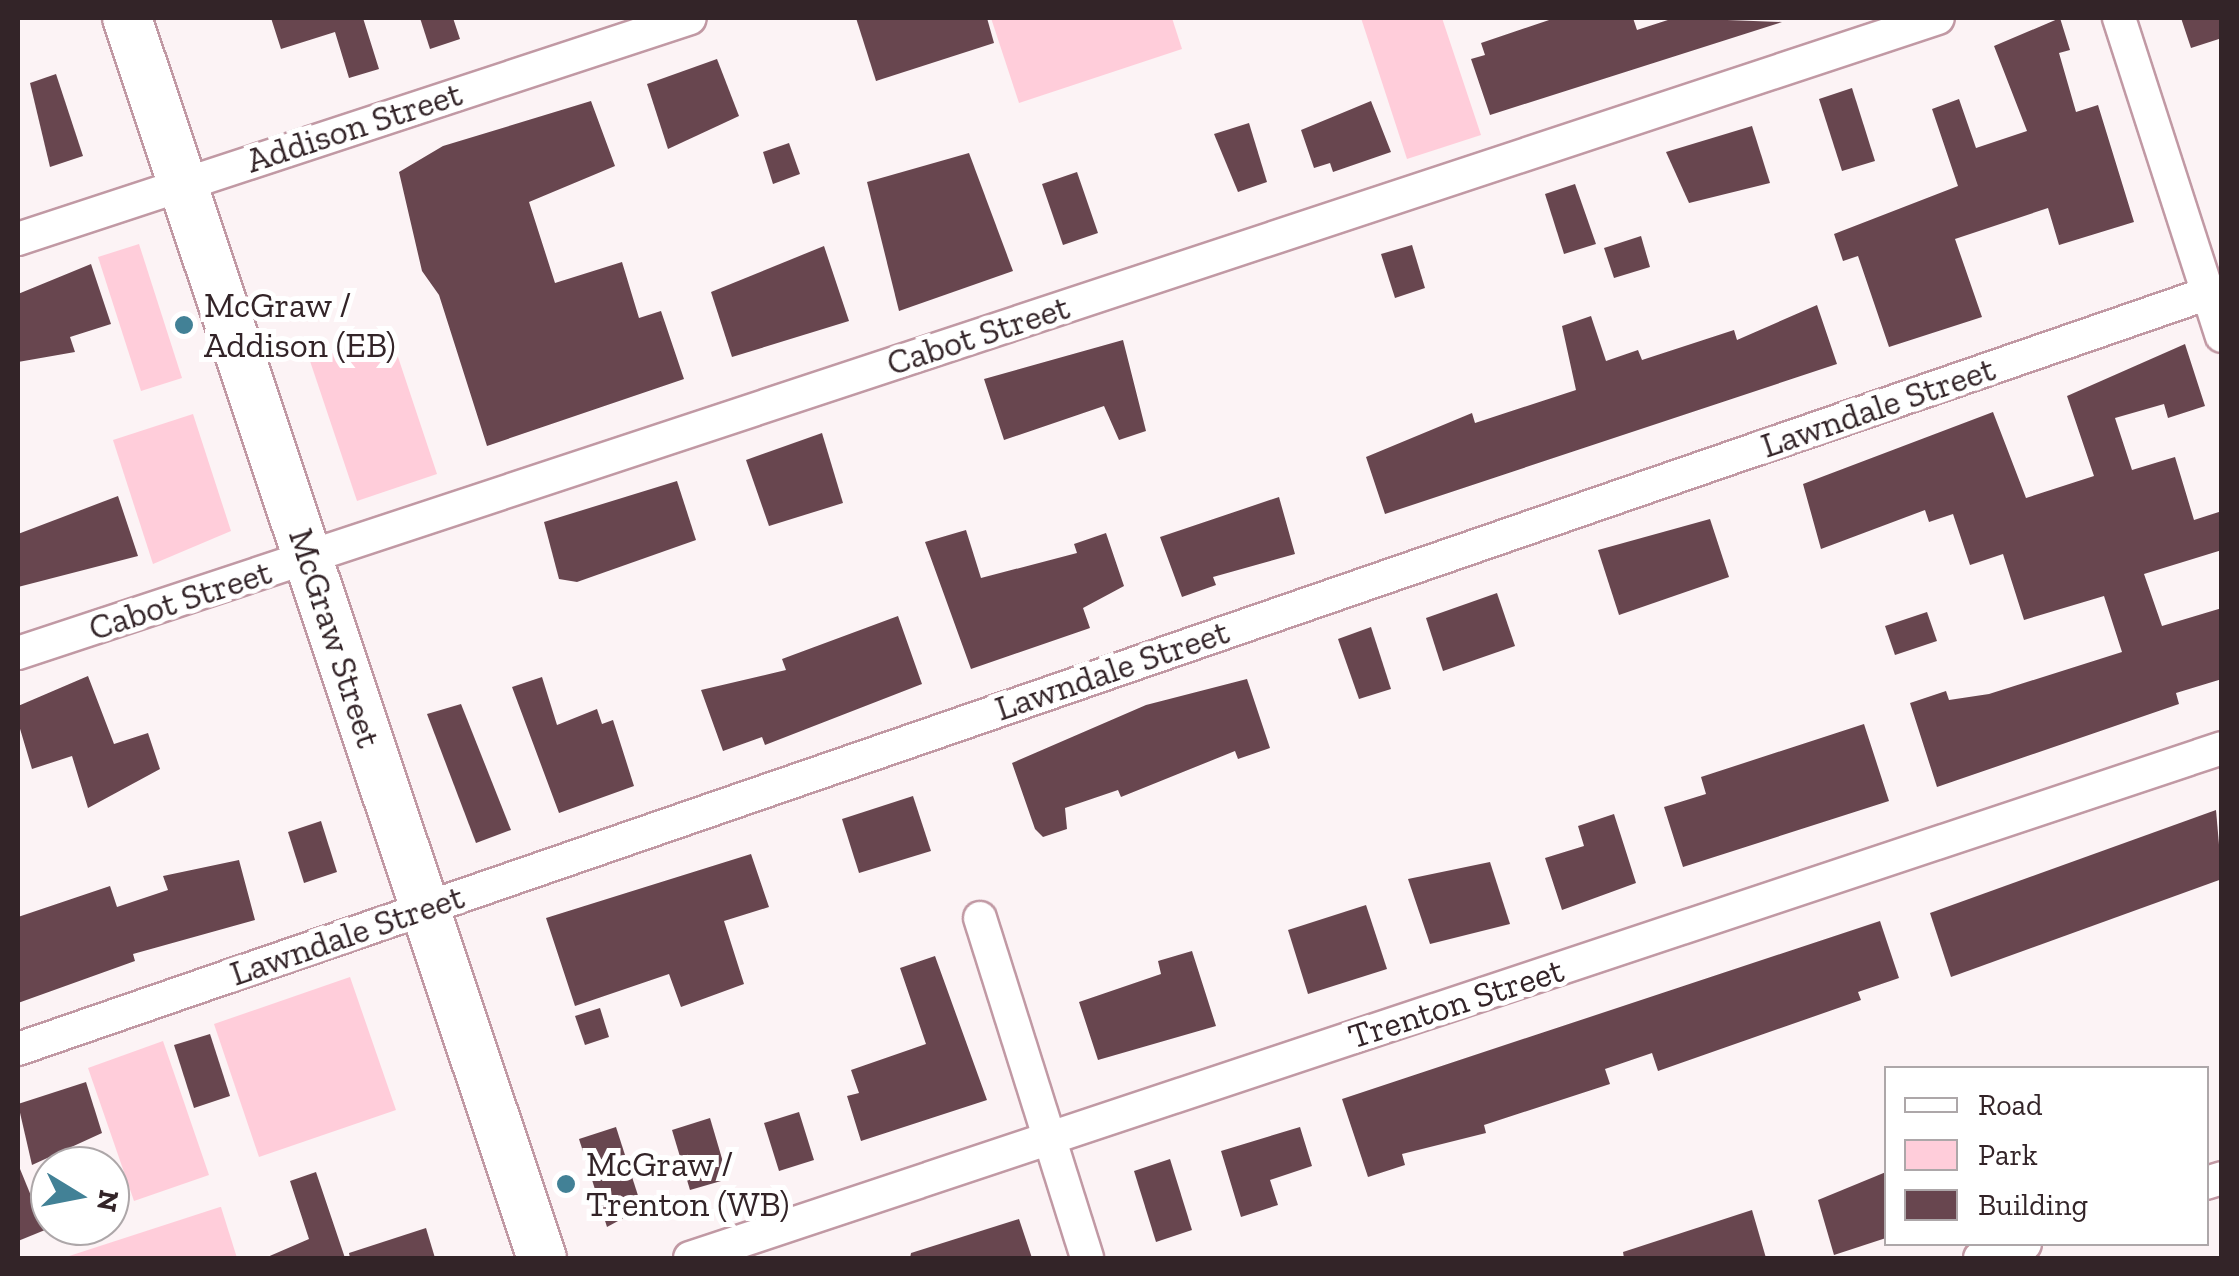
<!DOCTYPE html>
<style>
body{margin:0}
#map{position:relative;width:2239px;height:1276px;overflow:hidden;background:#fcf3f5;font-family:"Zilla Slab",serif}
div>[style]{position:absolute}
.green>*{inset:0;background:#ffcdda}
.building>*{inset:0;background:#68464f}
.roads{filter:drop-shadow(2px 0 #c199a4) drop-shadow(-2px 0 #c199a4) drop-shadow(0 2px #c199a4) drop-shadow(0 -2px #c199a4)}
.street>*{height:32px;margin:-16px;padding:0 16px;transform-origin:16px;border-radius:16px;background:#fff}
.secondary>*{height:48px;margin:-24px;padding:0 24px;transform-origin:24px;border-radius:24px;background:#fff}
.dots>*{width:28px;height:28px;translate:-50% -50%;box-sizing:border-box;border:5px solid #fff;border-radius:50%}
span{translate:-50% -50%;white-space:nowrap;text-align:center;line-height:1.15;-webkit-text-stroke:10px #fff;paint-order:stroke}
.street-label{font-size:35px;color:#332428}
.poi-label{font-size:35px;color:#332428}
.left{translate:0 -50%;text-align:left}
.frame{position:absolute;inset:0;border:20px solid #332428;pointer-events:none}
.legend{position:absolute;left:1884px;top:1066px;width:325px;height:180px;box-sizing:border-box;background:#fff;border:2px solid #ada7a9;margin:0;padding:12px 18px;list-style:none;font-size:30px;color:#332428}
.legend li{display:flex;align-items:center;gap:20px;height:50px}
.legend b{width:50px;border:2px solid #ada7a9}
.north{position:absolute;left:30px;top:1146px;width:100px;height:100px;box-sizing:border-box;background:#fff;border:2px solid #ada7a9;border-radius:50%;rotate:100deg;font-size:28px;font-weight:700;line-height:40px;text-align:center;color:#332428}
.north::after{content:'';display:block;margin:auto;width:35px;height:45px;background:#428196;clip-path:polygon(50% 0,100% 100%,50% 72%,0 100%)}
</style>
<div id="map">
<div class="green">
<div style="clip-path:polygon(991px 18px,1172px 18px,1182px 49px,1019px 103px)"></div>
<div style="clip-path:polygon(1361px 18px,1442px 18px,1481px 135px,1407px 159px)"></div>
<div style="clip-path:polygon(139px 244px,182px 378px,141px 391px,98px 257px)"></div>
<div style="clip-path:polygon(390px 333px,437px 474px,357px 501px,310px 361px)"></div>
<div style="clip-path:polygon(193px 414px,231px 531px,153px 564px,113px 440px)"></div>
<div style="clip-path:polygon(350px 977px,396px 1110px,259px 1157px,214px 1024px)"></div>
<div style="clip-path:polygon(163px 1041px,209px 1175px,134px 1201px,88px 1068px)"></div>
<div style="clip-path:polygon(221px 1207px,237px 1258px,63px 1258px,220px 1207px)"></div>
</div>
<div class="building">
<div style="clip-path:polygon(271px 18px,363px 18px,379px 69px,349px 78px,335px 32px,281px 49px)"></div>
<div style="clip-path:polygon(420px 18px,453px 18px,460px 39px,430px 49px)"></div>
<div style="clip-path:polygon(856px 18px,987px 18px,994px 43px,876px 81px)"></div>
<div style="clip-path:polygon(1555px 18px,1633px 18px,1637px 30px,1674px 18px,1782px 22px,1490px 115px,1471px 59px,1485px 55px,1481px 43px)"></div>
<div style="clip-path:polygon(2060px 18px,2070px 50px,2059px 53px,2076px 112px,2098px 105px,2134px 222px,2059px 245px,2048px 208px,1955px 239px,1982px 317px,1889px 347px,1858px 256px,1843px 261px,1834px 234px,1958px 186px,1932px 109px,1959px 99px,1976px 148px,2027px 131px,1994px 46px)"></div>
<div style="clip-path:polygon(2181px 18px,2222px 18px,2222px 38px,2191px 48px)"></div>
<div style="clip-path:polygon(717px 59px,739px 116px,668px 149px,647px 84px)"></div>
<div style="clip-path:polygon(56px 74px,83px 156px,50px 167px,30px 83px)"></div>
<div style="clip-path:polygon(1852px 88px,1875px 161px,1842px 171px,1819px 99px)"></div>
<div style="clip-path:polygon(591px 101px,615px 166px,529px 202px,555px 283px,622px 262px,639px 318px,661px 311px,684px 379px,487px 446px,439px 295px,422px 271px,399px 172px,443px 146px)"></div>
<div style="clip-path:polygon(1371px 101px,1391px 152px,1333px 172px,1330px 163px,1314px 168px,1301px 130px)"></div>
<div style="clip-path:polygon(1249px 123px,1267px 182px,1238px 192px,1214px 134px)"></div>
<div style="clip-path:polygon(1752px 126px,1770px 183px,1689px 203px,1666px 152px)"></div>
<div style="clip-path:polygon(789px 143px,800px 174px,773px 184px,763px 152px)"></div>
<div style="clip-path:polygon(969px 153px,1013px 271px,899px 311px,867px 182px)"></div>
<div style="clip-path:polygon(1077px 172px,1098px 233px,1063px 245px,1042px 184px)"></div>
<div style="clip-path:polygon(1575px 184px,1596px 244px,1564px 254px,1545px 194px)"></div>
<div style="clip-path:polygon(1641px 236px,1650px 267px,1614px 278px,1604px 248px)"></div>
<div style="clip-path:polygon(1412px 245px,1425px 288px,1395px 298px,1381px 254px)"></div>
<div style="clip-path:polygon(824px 246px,849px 321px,732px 357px,711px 292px)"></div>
<div style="clip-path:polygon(91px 264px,111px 324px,70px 337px,75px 352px,18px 362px,18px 294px)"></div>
<div style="clip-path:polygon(1817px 305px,1837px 364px,1385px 514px,1366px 457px,1472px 413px,1475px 423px,1576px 390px,1562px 326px,1591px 316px,1606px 361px,1638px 350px,1642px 360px,1734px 330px,1737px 340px)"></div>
<div style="clip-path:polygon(1123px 340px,1146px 431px,1119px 440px,1104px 406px,1004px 440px,984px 379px)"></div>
<div style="clip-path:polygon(2185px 344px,2205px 406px,2168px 418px,2164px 404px,2115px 418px,2132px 470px,2175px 457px,2194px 520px,2222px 511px,2222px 550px,2144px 574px,2162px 626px,2222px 608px,2222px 679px,2176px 693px,2179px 704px,1937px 787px,1910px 703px,1946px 691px,1949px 700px,1989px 694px,2122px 652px,2104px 596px,2024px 620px,2003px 554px,1970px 565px,1953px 514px,1929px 522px,1925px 510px,1821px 549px,1803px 484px,1993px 412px,2026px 498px,2094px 476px,2067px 396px)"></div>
<div style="clip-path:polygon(822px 433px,843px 503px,769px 526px,746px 460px)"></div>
<div style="clip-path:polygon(677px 481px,696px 540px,577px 582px,559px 579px,544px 522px)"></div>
<div style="clip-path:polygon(118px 496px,138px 556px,18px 587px,18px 534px)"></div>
<div style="clip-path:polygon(1279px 497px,1295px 554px,1213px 577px,1216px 585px,1182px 597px,1160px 537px)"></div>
<div style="clip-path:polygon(1710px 519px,1729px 577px,1619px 615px,1598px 550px)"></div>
<div style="clip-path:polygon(966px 530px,981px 578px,1077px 553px,1074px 544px,1106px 533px,1124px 586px,1083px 608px,1090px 628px,971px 669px,925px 542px)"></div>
<div style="clip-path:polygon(1497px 593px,1515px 646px,1443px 671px,1426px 618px)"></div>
<div style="clip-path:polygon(1927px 612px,1937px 641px,1895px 655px,1885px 626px)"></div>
<div style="clip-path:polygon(898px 616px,922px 684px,765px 745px,762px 737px,723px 751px,701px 690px,786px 670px,782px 659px)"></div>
<div style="clip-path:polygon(1371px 627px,1391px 689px,1359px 699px,1338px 639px)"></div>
<div style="clip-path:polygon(88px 676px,114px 744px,148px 733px,160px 769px,88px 808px,72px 756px,32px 769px,18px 722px,18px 706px)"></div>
<div style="clip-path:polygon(542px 677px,557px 725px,597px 709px,602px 724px,613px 720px,634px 786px,559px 813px,512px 687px)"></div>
<div style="clip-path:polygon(1247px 679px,1270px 748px,1238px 759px,1235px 751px,1121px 797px,1118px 790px,1065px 808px,1067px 829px,1043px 837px,1035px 829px,1012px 763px,1146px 705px)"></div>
<div style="clip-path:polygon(461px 704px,511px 830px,476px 843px,427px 714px)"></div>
<div style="clip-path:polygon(1864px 724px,1889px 801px,1683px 867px,1664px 807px,1706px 794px,1701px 777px)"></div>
<div style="clip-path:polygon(913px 796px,931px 851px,859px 873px,842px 819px)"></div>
<div style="clip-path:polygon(2216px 810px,2222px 879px,1951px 977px,1930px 913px)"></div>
<div style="clip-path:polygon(1614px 814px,1636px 883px,1562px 910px,1545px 858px,1584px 846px,1578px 826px)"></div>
<div style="clip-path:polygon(321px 821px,337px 872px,304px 883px,288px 832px)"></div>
<div style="clip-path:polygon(751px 854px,769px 907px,724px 921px,744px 984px,681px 1007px,669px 974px,575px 1006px,546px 918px)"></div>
<div style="clip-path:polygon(239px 860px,255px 920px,133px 954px,135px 961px,18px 1003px,18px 917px,110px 886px,117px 907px,168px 890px,163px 876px)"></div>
<div style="clip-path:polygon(1490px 862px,1510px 924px,1430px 944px,1408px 879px)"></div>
<div style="clip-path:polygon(1366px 905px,1387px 969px,1308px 994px,1288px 930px)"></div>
<div style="clip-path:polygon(1880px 921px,1899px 978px,1858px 992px,1861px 1000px,1658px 1071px,1652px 1053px,1605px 1069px,1610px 1084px,1484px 1125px,1486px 1133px,1402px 1154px,1405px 1165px,1368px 1177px,1342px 1099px)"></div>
<div style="clip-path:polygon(1192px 951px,1216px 1026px,1098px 1060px,1079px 1002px,1161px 974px,1158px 961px)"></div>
<div style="clip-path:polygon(935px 956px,987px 1100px,861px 1141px,847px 1096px,859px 1093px,851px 1070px,926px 1044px,900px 968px)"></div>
<div style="clip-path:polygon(600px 1008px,609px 1037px,585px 1045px,575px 1016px)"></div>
<div style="clip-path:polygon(210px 1034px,230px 1096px,194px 1108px,174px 1045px)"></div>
<div style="clip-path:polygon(86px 1082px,102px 1133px,32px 1165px,18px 1104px)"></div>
<div style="clip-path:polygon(799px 1112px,814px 1160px,779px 1171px,764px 1123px)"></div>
<div style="clip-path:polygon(710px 1118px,728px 1179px,690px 1190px,672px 1130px)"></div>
<div style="clip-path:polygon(616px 1127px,642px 1208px,607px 1227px,579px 1139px)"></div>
<div style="clip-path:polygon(1300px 1127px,1312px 1166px,1270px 1180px,1278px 1205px,1241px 1217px,1221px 1151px)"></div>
<div style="clip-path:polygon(1170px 1159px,1192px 1230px,1156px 1242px,1134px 1171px)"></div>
<div style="clip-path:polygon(18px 1164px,45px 1230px,18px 1241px)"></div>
<div style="clip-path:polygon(316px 1172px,345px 1258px,265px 1258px,309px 1239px,290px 1181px)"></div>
<div style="clip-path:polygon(1886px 1172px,1886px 1238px,1834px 1255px,1818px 1200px)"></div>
<div style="clip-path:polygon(1752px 1210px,1766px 1258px,1624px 1258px,1623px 1252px)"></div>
<div style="clip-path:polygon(1019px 1219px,1032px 1258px,910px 1258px,911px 1253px)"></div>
<div style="clip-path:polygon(426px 1228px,435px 1258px,350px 1258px,349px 1253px)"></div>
</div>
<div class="roads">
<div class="street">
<div style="left:2119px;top:18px;width:334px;rotate:72.1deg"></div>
<div style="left:18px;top:239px;width:707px;rotate:-18.2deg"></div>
<div style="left:18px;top:653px;width:2022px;rotate:-18.3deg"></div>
<div style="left:980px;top:918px;width:356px;rotate:72.5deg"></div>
<div style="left:18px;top:1049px;width:2317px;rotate:-19.04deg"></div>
<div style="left:2206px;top:1183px;width:17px;rotate:-17deg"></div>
<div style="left:690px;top:1258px;width:1615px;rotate:-18.41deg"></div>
<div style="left:1980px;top:1258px;width:47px;rotate:-17.3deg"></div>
</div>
<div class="secondary">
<div style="left:127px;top:18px;width:1308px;rotate:71.5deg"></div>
</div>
</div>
<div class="dots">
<div style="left:184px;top:325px;background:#428196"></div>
<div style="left:566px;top:1184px;background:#428196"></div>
</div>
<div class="street-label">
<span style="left:354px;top:127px;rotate:-18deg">Addison Street</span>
<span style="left:978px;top:335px;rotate:-18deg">Cabot Street</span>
<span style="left:1878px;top:407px;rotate:-19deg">Lawndale Street</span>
<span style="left:180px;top:600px;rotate:-18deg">Cabot Street</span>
<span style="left:335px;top:638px;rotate:72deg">McGraw Street</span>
<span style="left:1112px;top:670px;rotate:-19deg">Lawndale Street</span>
<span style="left:347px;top:935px;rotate:-19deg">Lawndale Street</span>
<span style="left:1456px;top:1003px;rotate:-18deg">Trenton Street</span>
</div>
<div class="poi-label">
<span class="left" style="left:204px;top:325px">McGraw /<br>Addison (EB)</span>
<span class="left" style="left:586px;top:1184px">McGraw /<br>Trenton (WB)</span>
</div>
<div class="frame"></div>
<ul class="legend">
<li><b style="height:12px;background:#fff"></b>Road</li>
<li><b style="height:28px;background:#ffcdda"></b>Park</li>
<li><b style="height:28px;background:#68464f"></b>Building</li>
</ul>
<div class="north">N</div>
</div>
